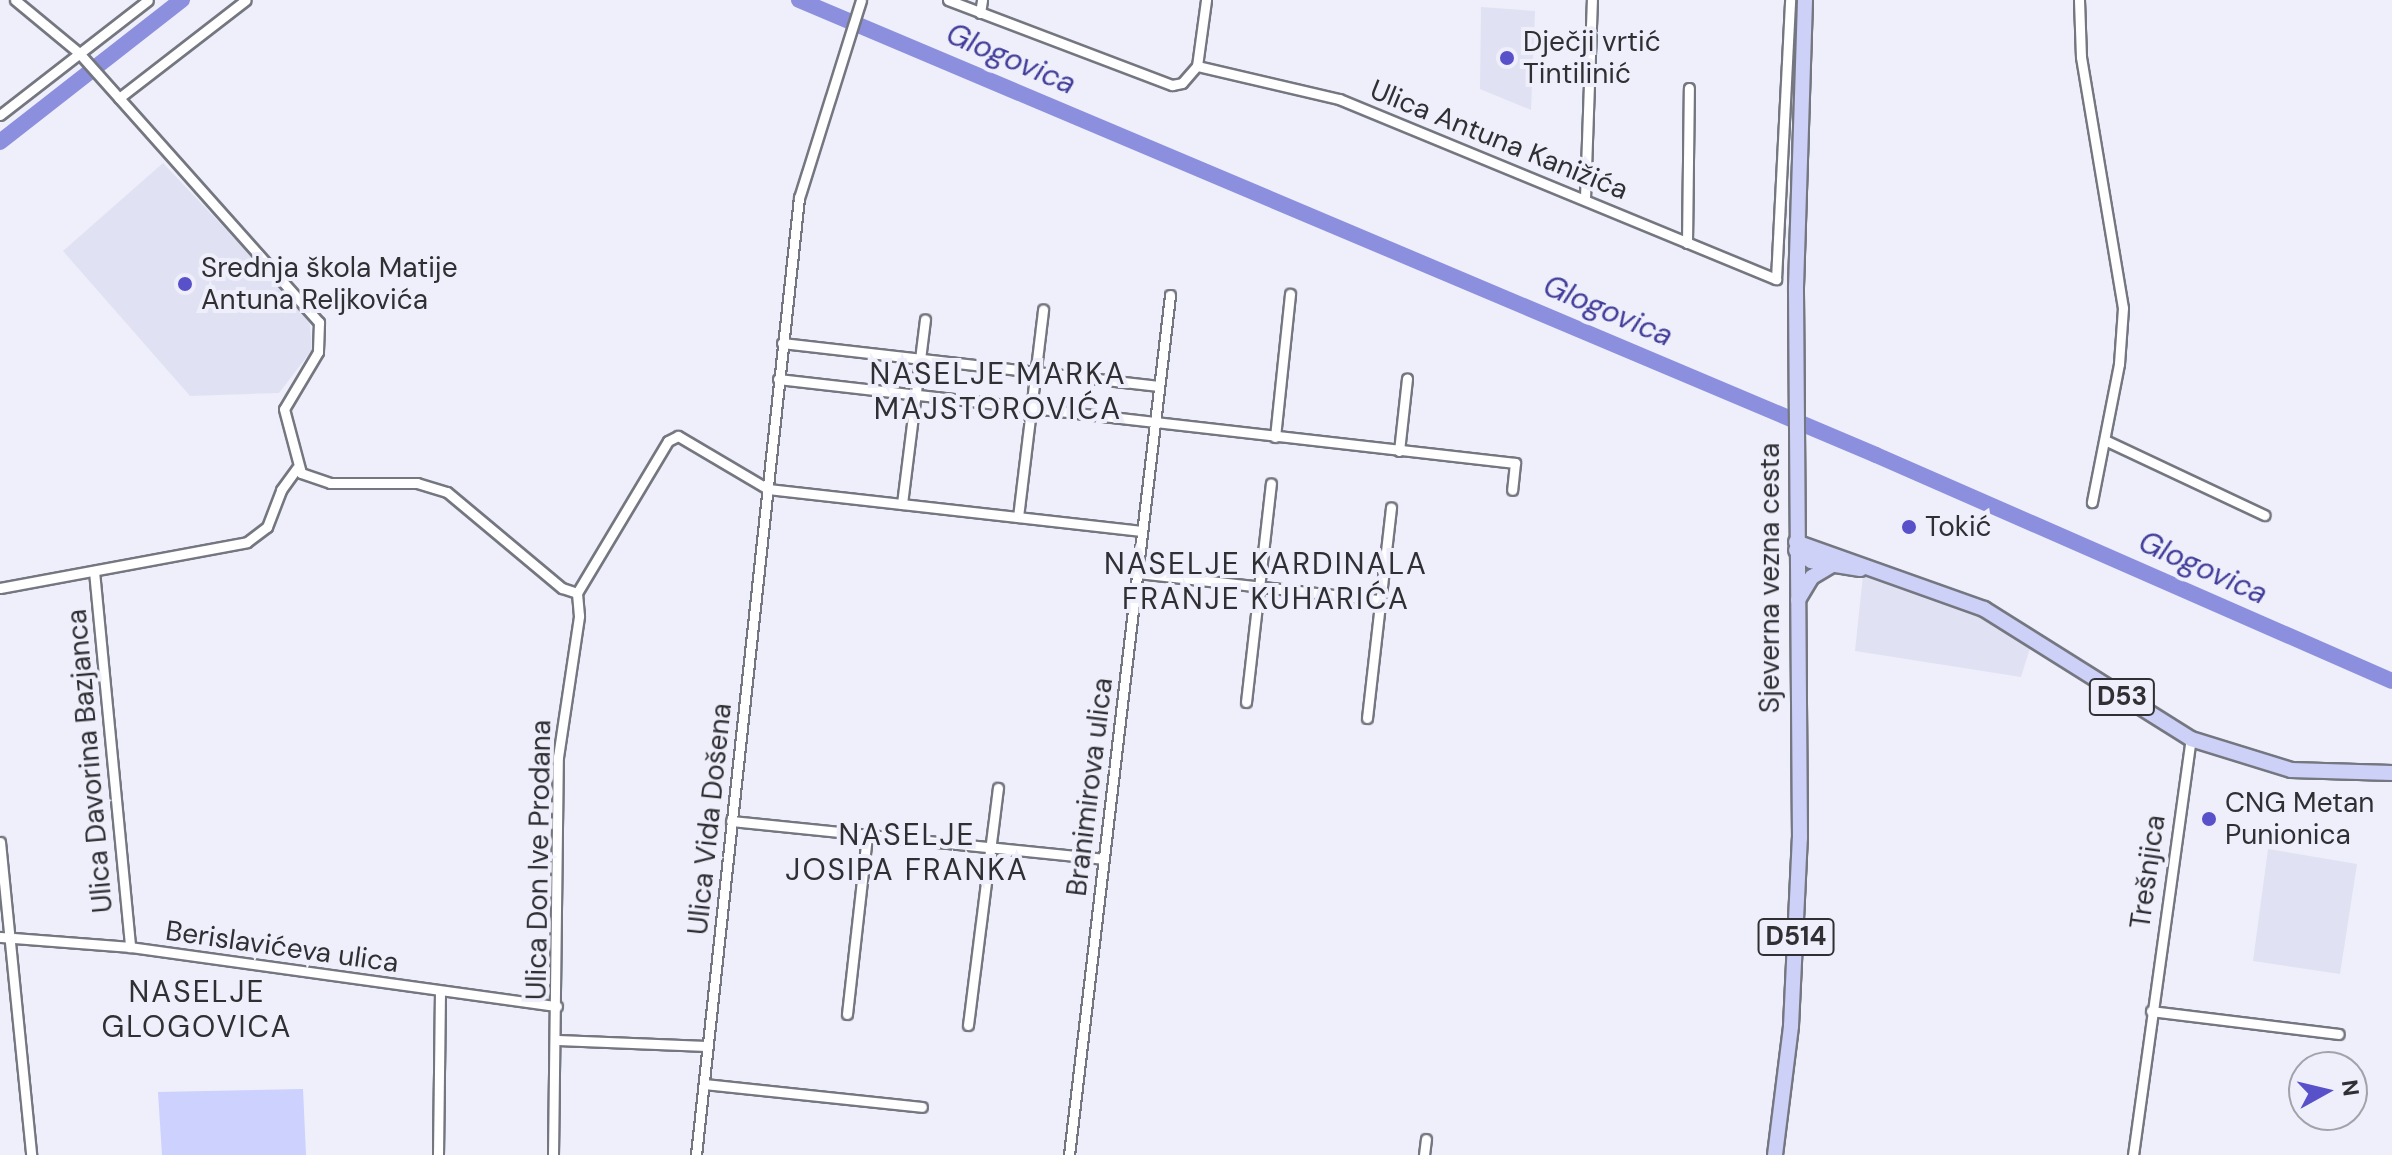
<!DOCTYPE html>
<meta charset="utf-8">
<style>
body{margin:0}
#map{position:relative;width:2392px;height:1155px;overflow:hidden;background:#eeeffa;font-family:"DM Sans",sans-serif}
div>[style]{position:absolute}
.built>*{inset:0;background:#e0e2f4}
.green>*{inset:0;background:#cdd1fd}
.river>*{height:16px;margin:-8px;padding:0 8px;transform-origin:8px;border-radius:8px;background:#8b8fde}
.roads{filter:drop-shadow(2px 0 #757780) drop-shadow(-2px 0 #757780) drop-shadow(0 2px #757780) drop-shadow(0 -2px #757780)}
.minor>*{height:9px;margin:-4.5px;padding:0 4.5px;transform-origin:4.5px;border-radius:4.5px;background:#fff}
.primary>*{height:14px;margin:-7px;padding:0 7px;transform-origin:7px;border-radius:7px;background:#cdd0f7}
.dots>*{width:22px;height:22px;translate:-50% -50%;box-sizing:border-box;border:4px solid #eeeffa;border-radius:50%}
span{translate:-50% -50%;white-space:nowrap;text-align:center;line-height:1.15;-webkit-text-stroke:8px #eeeffa;paint-order:stroke}
.shield-label span{padding:2px 6px;background:#eeeffa;border:2px solid;border-radius:6px;-webkit-text-stroke-width:0}
.shield-label{font-size:26px;color:#2f2f34;font-weight:700}
.poi-label{font-size:28px;color:#2f2f34}
.left{translate:0 -50%;text-align:left}
.street-label{font-size:28px;color:#2f2f34}
.water-label{font-size:30px;color:#423d9a;font-style:italic}
.neighbourhood-label{font-size:30px;color:#2f2f34;letter-spacing:2px}
.north{position:absolute;left:2288px;top:1051px;width:80px;height:80px;box-sizing:border-box;background:#eeeffa;border:2px solid #a2a2ab;border-radius:50%;rotate:82deg;font-size:22px;font-weight:700;line-height:32px;text-align:center;color:#2f2f34}
.north::after{content:'';display:block;margin:auto;width:28px;height:36px;background:#5851c9;clip-path:polygon(50% 0,100% 100%,50% 72%,0 100%)}
</style>
<div id="map">
<div class="built">
<div style="clip-path:polygon(1481px 7px,1535px 11px,1531px 110px,1480px 89px)"></div>
<div style="clip-path:polygon(163px 163px,309px 317px,312px 350px,279px 393px,190px 396px,63px 251px)"></div>
<div style="clip-path:polygon(1863px 575px,1969px 609px,2031px 645px,2021px 677px,1855px 651px)"></div>
<div style="clip-path:polygon(2268px 849px,2357px 864px,2340px 974px,2253px 961px)"></div>
</div>
<div class="green">
<div style="clip-path:polygon(303px 1089px,306px 1155px,162px 1155px,158px 1092px)"></div>
</div>
<div class="river">
<div style="left:799px;top:0;width:1169px;rotate:22.9deg"></div>
<div style="left:1876px;top:455px;width:563px;rotate:23.65deg"></div>
<div style="left:0;top:142px;width:231px;rotate:-38deg"></div>
</div>
<div class="roads">
<div class="minor">
<div style="left:15px;top:0;width:83px;rotate:39.6deg"></div>
<div style="left:79px;top:53px;width:361px;rotate:48.3deg"></div>
<div style="left:319px;top:322px;width:30px;rotate:92deg"></div>
<div style="left:318px;top:352px;width:66px;rotate:120.8deg"></div>
<div style="left:284px;top:409px;width:66px;rotate:75.1deg"></div>
<div style="left:301px;top:473px;width:31px;rotate:19deg"></div>
<div style="left:330px;top:483px;width:87px"></div>
<div style="left:417px;top:483px;width:31px;rotate:17deg"></div>
<div style="left:447px;top:492px;width:150px;rotate:39.9deg"></div>
<div style="left:562px;top:588px;width:16px;rotate:18deg"></div>
<div style="left:948px;top:0;width:240px;rotate:20.8deg"></div>
<div style="left:1172px;top:85px;width:10px;rotate:-11deg"></div>
<div style="left:1182px;top:83px;width:23px;rotate:-49deg"></div>
<div style="left:1197px;top:66px;width:67px;rotate:-82.2deg"></div>
<div style="left:2079px;top:0;width:57px;rotate:88deg"></div>
<div style="left:2081px;top:57px;width:254px;rotate:80.5deg"></div>
<div style="left:2123px;top:308px;width:56px;rotate:94.1deg"></div>
<div style="left:2119px;top:364px;width:141px;rotate:101.1deg"></div>
<div style="left:980px;top:13px;width:13px;rotate:-81deg"></div>
<div style="left:1197px;top:66px;width:146px;rotate:13.1deg"></div>
<div style="left:1339px;top:99px;width:473px;rotate:22.4deg"></div>
<div style="left:1776px;top:279px;width:279px;rotate:-87.1deg"></div>
<div style="left:119px;top:98px;width:160px;rotate:-37.7deg"></div>
<div style="left:0;top:115px;width:187px;rotate:-37.8deg"></div>
<div style="left:1585px;top:198px;width:198px;rotate:-88deg"></div>
<div style="left:1687px;top:243px;width:155px;rotate:-89.3deg"></div>
<div style="left:782px;top:343px;width:377px;rotate:6.5deg"></div>
<div style="left:778px;top:379px;width:742px;rotate:6.5deg"></div>
<div style="left:1515px;top:463px;width:27px;rotate:96deg"></div>
<div style="left:1275px;top:437px;width:144px;rotate:-84deg"></div>
<div style="left:2107px;top:441px;width:174px;rotate:25.2deg"></div>
<div style="left:1399px;top:451px;width:73px;rotate:-83.7deg"></div>
<div style="left:902px;top:504px;width:186px;rotate:-82.9deg"></div>
<div style="left:1018px;top:517px;width:209px;rotate:-83.1deg"></div>
<div style="left:94px;top:571px;width:378px;rotate:84.5deg"></div>
<div style="left:1138px;top:573px;width:244px;rotate:6.4deg"></div>
<div style="left:0;top:588px;width:251px;rotate:-10.5deg"></div>
<div style="left:247px;top:542px;width:25px;rotate:-37deg"></div>
<div style="left:267px;top:527px;width:40px;rotate:-69deg"></div>
<div style="left:281px;top:490px;width:27px;rotate:-54deg"></div>
<div style="left:577px;top:593px;width:177px;rotate:-59.1deg"></div>
<div style="left:668px;top:441px;width:11px;rotate:-27deg"></div>
<div style="left:678px;top:436px;width:104px;rotate:30.5deg"></div>
<div style="left:768px;top:489px;width:376px;rotate:6.4deg"></div>
<div style="left:1246px;top:702px;width:220px;rotate:-83.5deg"></div>
<div style="left:1367px;top:718px;width:212px;rotate:-83.5deg"></div>
<div style="left:731px;top:821px;width:374px;rotate:5.8deg"></div>
<div style="left:0;top:842px;width:315px;rotate:84.3deg"></div>
<div style="left:0;top:937px;width:130px;rotate:4.4deg"></div>
<div style="left:130px;top:947px;width:431px;rotate:7.9deg"></div>
<div style="left:2151px;top:1011px;width:189px;rotate:7deg"></div>
<div style="left:847px;top:1014px;width:180px;rotate:-83.6deg"></div>
<div style="left:968px;top:1025px;width:239px;rotate:-82.8deg"></div>
<div style="left:556px;top:1040px;width:152px;rotate:2.3deg"></div>
<div style="left:704px;top:1084px;width:219px;rotate:6deg"></div>
<div style="left:438px;top:1155px;width:163px;rotate:-89.3deg"></div>
<div style="left:553px;top:1155px;width:398px;rotate:-89.3deg"></div>
<div style="left:558px;top:757px;width:143px;rotate:-81.5deg"></div>
<div style="left:579px;top:616px;width:23px;rotate:-95deg"></div>
<div style="left:696px;top:1155px;width:963px;rotate:-83.86deg"></div>
<div style="left:799px;top:198px;width:207px;rotate:-72.6deg"></div>
<div style="left:1069px;top:1155px;width:866px;rotate:-83.3deg"></div>
<div style="left:1424px;top:1155px;width:16px;rotate:-83deg"></div>
<div style="left:2133px;top:1155px;width:420px;rotate:-82.1deg"></div>
</div>
<div class="primary">
<div style="left:1796px;top:542px;width:200px;rotate:19.6deg"></div>
<div style="left:1984px;top:609px;width:244px;rotate:32.1deg"></div>
<div style="left:2191px;top:739px;width:105px;rotate:17.2deg"></div>
<div style="left:2291px;top:770px;width:101px;rotate:1.7deg"></div>
<div style="left:1796px;top:550px;width:19px;rotate:36deg"></div>
<div style="left:1811px;top:561px;width:50px;rotate:9.3deg"></div>
<div style="left:1798px;top:600px;width:27px;rotate:-59deg"></div>
<div style="left:1812px;top:577px;width:23px;rotate:-31deg"></div>
<div style="left:1775px;top:1155px;width:130px;rotate:-82.9deg"></div>
<div style="left:1791px;top:1026px;width:188px;rotate:-87.3deg"></div>
<div style="left:1800px;top:838px;width:551px;rotate:-90.42deg"></div>
<div style="left:1796px;top:287px;width:287px;rotate:-88.2deg"></div>
</div>
</div>
<div class="dots">
<div style="left:1507px;top:58px;background:#5851c9"></div>
<div style="left:185px;top:284px;background:#5851c9"></div>
<div style="left:1909px;top:527px;background:#5851c9"></div>
<div style="left:2209px;top:819px;background:#5851c9"></div>
</div>
<div class="shield-label">
<span style="left:2122px;top:697px">D53</span>
<span style="left:1796px;top:937px">D514</span>
</div>
<div class="poi-label">
<span class="left" style="left:1523px;top:58px">Dječji vrtić<br>Tintilinić</span>
<span class="left" style="left:201px;top:284px">Srednja škola Matije<br>Antuna Reljkovića</span>
<span class="left" style="left:1925px;top:527px">Tokić</span>
<span class="left" style="left:2225px;top:819px">CNG Metan<br>Punionica</span>
</div>
<div class="street-label">
<span style="left:1499px;top:140px;rotate:22deg">Ulica Antuna Kanižića</span>
<span style="left:1770px;top:578px;rotate:-90deg">Sjeverna vezna cesta</span>
<span style="left:90px;top:761px;rotate:-95deg">Ulica Davorina Bazjanca</span>
<span style="left:1090px;top:787px;rotate:-83deg">Branimirova ulica</span>
<span style="left:710px;top:819px;rotate:-84deg">Ulica Vida Došena</span>
<span style="left:539px;top:860px;rotate:-89deg">Ulica Don Ive Prodana</span>
<span style="left:2148px;top:872px;rotate:-82deg">Trešnjica</span>
<span style="left:282px;top:947px;rotate:8deg">Berislavićeva ulica</span>
</div>
<div class="water-label">
<span style="left:1011px;top:59px;rotate:23deg">Glogovica</span>
<span style="left:1608px;top:311px;rotate:23deg">Glogovica</span>
<span style="left:2203px;top:568px;rotate:24deg">Glogovica</span>
</div>
<div class="neighbourhood-label">
<span style="left:998px;top:391px">NASELJE MARKA<br>MAJSTOROVIĆA</span>
<span style="left:1266px;top:581px">NASELJE KARDINALA<br>FRANJE KUHARIĆA</span>
<span style="left:907px;top:852px">NASELJE<br>JOSIPA FRANKA</span>
<span style="left:197px;top:1009px">NASELJE<br>GLOGOVICA</span>
</div>
<div class="north">N</div>
</div>
